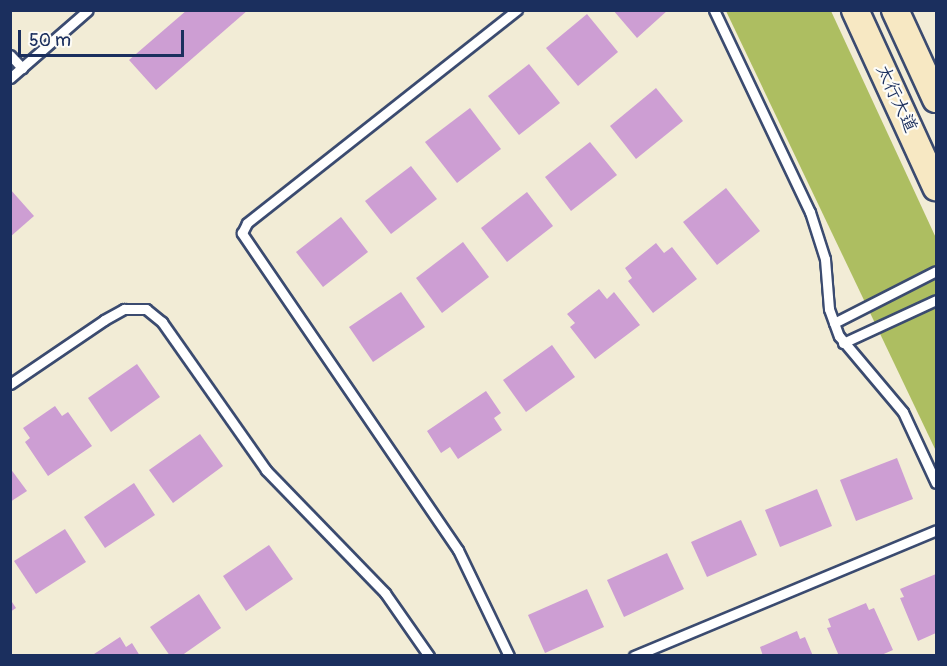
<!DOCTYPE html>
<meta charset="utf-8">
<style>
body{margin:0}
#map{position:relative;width:947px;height:666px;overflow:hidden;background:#f2ecd6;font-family:Pangolin,"LXGW WenKai TC",sans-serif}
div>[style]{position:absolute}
.green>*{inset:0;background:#adbe61}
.building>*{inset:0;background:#cd9ed3}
.roads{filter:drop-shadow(2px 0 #3b4b70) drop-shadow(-2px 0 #3b4b70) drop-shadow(0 2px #3b4b70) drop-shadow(0 -2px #3b4b70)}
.service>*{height:9px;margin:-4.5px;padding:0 4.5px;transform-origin:4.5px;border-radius:4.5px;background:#fff}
.secondary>*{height:26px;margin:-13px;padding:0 13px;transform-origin:13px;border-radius:13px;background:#f7e8c3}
span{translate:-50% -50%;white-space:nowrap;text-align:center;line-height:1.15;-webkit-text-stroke:4.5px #fdfcf7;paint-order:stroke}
.street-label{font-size:18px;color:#1b2f5e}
.frame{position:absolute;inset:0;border:12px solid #1b2f5e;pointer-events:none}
.scale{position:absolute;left:18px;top:30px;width:166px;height:27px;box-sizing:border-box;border:3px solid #1b2f5e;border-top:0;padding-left:8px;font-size:18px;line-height:21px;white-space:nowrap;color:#1b2f5e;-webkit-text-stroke:4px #fdfcf7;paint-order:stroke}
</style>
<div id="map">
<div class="green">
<div style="clip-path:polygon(726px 11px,831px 11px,936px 238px,936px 451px)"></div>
</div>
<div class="building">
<div style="clip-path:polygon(187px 10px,248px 10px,156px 90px,129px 60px)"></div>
<div style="clip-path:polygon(613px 10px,668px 10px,637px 38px)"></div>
<div style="clip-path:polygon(587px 14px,618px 52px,578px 86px,546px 48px)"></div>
<div style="clip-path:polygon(529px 64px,560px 103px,519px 135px,488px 96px)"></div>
<div style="clip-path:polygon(656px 88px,683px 121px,636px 159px,610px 126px)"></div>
<div style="clip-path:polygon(470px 108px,501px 149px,457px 183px,425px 142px)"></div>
<div style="clip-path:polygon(590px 142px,617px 175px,571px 211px,545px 177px)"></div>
<div style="clip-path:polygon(411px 166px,437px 199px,391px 234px,365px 201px)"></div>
<div style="clip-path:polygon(726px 188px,760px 231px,717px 265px,683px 222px)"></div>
<div style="clip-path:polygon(10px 189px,34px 216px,10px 237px)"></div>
<div style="clip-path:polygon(527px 192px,553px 226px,507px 262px,481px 228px)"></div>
<div style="clip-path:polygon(341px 217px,368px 252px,323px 287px,296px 252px)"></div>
<div style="clip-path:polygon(463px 242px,489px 277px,442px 313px,416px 278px)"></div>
<div style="clip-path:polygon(656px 243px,664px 253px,672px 247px,697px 279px,653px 313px,628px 281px,632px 278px,625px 268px)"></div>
<div style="clip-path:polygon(599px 289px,607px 299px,614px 292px,640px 325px,595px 359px,570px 327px,575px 323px,567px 314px)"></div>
<div style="clip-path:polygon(401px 292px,425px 327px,373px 362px,349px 327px)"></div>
<div style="clip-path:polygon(552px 345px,575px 377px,526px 412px,503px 380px)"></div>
<div style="clip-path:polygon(137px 364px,160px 397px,111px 432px,88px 398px)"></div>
<div style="clip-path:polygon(486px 391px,501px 413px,494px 418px,502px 430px,458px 459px,450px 447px,441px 453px,427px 431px)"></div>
<div style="clip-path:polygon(55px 406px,62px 416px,68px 412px,92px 446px,48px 476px,25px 442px,30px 438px,23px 428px)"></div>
<div style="clip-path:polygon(200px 434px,223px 466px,173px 503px,149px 470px)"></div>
<div style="clip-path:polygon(897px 458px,913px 499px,856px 521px,840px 480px)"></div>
<div style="clip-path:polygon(10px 468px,27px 491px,10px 502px)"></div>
<div style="clip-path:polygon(134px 483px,155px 515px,105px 548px,84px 517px)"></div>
<div style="clip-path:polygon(817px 489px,832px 526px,780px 547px,765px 510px)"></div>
<div style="clip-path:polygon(741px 520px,757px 555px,707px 577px,691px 542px)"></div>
<div style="clip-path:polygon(65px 529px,86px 562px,36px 594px,14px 561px)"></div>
<div style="clip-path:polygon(269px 545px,293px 579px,246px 611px,223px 576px)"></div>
<div style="clip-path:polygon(667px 553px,684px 589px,624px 617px,607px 580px)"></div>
<div style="clip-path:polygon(936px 574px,936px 633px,918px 641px,900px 598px,904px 597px,900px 589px)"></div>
<div style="clip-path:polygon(587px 589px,604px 627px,545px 653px,528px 615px)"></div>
<div style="clip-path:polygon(199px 594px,221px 628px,181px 656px,170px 656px,150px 627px)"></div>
<div style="clip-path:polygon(10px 599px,16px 608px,10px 612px)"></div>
<div style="clip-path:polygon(866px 603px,869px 610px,874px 608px,893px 650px,879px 656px,839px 656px,827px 628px,831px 627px,828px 619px)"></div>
<div style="clip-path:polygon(797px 631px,800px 639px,805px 637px,813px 656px,763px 656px,760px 647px)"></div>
<div style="clip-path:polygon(120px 637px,126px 647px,132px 643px,140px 656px,91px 656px)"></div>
</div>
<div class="roads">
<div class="service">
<div style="left:714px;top:10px;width:224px;rotate:64.6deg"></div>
<div style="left:810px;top:212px;width:49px;rotate:72.3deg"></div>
<div style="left:825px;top:259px;width:50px;rotate:85.4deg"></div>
<div style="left:829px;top:309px;width:29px;rotate:70deg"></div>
<div style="left:839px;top:336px;width:99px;rotate:49.9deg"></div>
<div style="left:903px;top:412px;width:78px;rotate:65.1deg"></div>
<div style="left:10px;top:55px;width:18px;rotate:47deg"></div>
<div style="left:10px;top:78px;width:103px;rotate:-41.1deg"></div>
<div style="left:834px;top:323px;width:114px;rotate:-27deg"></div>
<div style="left:843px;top:343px;width:102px;rotate:-24.8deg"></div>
<div style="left:10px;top:384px;width:114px;rotate:-34.2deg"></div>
<div style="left:104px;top:320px;width:23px;rotate:-29deg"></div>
<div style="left:124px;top:309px;width:22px"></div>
<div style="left:146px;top:309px;width:21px;rotate:39deg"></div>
<div style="left:162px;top:322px;width:181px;rotate:54.9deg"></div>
<div style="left:266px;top:470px;width:171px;rotate:45.9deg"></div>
<div style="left:385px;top:593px;width:77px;rotate:55.1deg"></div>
<div style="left:509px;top:656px;width:118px;rotate:-115.7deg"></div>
<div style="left:458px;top:550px;width:384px;rotate:-124.3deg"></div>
<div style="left:242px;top:233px;width:11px;rotate:-63deg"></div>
<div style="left:247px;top:223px;width:344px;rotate:-38.3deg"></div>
<div style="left:634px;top:656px;width:327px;rotate:-22.6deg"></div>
</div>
<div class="secondary">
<div style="left:855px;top:10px;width:195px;rotate:65.4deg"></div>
<div style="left:895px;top:10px;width:98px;rotate:65.3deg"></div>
</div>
</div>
<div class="street-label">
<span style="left:896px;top:99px;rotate:65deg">太行大道</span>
</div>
<div class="frame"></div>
<div class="scale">50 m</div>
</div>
